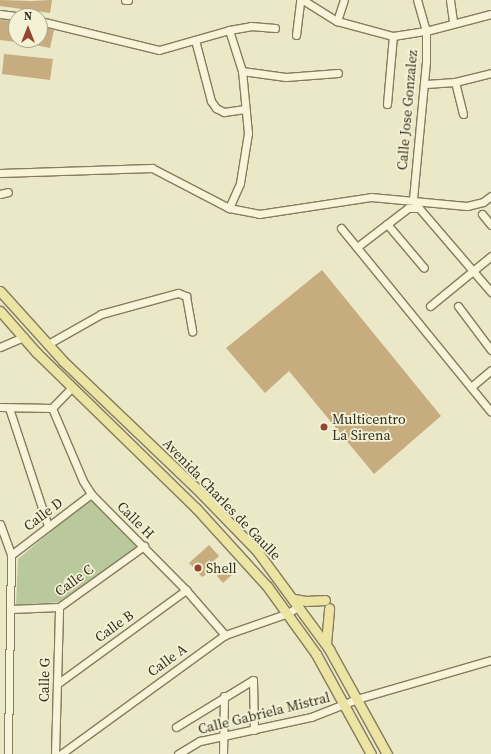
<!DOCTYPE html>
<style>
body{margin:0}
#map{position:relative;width:491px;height:754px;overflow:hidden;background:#ebe8c7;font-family:"Source Serif 4",serif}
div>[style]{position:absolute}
.green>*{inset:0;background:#bac99c}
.building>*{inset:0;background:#c7ac80}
.roads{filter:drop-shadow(1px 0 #867b5e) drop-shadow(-1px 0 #867b5e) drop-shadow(0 1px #867b5e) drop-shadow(0 -1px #867b5e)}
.minor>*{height:7px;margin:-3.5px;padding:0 3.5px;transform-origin:3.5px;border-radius:3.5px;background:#f7f4da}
.major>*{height:9px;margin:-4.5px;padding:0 4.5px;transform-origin:4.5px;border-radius:4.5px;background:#ebe4a2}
.dots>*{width:11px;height:11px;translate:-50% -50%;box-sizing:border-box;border:2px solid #f3f1d6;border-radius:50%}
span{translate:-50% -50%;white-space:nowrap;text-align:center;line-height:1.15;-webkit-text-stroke:3.5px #f3f1d6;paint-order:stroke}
.street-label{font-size:14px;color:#373020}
.poi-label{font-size:14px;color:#373020}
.left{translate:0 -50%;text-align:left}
.north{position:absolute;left:8px;top:8px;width:40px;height:40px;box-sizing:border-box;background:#f3f1d6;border:1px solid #a8a48d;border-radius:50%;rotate:0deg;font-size:11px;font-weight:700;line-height:16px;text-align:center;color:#373020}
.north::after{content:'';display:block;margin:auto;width:14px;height:18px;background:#914532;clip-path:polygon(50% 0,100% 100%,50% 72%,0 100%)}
</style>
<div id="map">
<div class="green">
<div style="clip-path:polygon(90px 499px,137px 547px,61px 602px,16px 605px,18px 559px)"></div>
</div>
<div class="building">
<div style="clip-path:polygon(0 0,31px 1px,52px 0,50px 13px,0 6px)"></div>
<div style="clip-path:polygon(0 20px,16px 21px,16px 42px,0 40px)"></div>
<div style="clip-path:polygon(40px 26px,54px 30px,50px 48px,21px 42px,21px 40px,40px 40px)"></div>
<div style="clip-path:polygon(4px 54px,53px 59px,50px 80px,2px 74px)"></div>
<div style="clip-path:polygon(322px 270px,441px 416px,374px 474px,289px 371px,265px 393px,226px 348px)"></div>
<div style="clip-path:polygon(209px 545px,219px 556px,205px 569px,208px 573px,202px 577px,189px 563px)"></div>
<div style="clip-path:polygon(228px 566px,234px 573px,223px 583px,217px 576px)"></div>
</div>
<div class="roads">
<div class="minor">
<div style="left:125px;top:0;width:3px"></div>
<div style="left:303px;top:0;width:40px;rotate:32deg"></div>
<div style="left:337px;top:21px;width:58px;rotate:15deg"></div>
<div style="left:393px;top:36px;width:33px;rotate:-9deg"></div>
<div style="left:426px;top:31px;width:67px;rotate:-14.7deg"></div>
<div style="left:450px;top:0;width:22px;rotate:82deg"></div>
<div style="left:0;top:14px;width:16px;rotate:7deg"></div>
<div style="left:40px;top:21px;width:122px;rotate:13.7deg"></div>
<div style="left:159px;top:50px;width:73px;rotate:-15.9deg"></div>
<div style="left:229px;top:30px;width:22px;rotate:-10deg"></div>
<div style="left:251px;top:26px;width:24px;rotate:5deg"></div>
<div style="left:337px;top:21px;width:22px;rotate:-72deg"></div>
<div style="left:296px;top:35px;width:35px;rotate:-83deg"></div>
<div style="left:195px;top:40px;width:63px;rotate:75.3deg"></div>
<div style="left:211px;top:101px;width:9px;rotate:54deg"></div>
<div style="left:216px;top:108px;width:9px;rotate:27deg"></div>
<div style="left:224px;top:112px;width:21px;rotate:-8deg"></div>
<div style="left:242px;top:71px;width:44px;rotate:7.8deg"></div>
<div style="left:286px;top:77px;width:52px;rotate:-4.4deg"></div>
<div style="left:455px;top:82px;width:33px;rotate:76deg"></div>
<div style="left:426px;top:84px;width:29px;rotate:-4deg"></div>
<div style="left:455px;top:82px;width:37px;rotate:-14deg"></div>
<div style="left:387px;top:104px;width:68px;rotate:-85deg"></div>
<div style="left:0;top:173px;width:152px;rotate:-1.9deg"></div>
<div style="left:152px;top:168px;width:87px;rotate:27.5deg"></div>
<div style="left:229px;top:208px;width:31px;rotate:11deg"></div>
<div style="left:259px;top:214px;width:113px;rotate:-8.6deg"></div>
<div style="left:371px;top:197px;width:96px;rotate:5.4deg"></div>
<div style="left:467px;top:206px;width:16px;rotate:-14deg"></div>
<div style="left:483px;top:202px;width:10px;rotate:-37deg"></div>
<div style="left:0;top:194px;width:8px;rotate:-14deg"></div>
<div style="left:413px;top:199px;width:139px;rotate:-84.6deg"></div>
<div style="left:426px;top:61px;width:30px;rotate:-90deg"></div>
<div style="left:426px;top:31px;width:32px;rotate:-106deg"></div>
<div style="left:229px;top:208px;width:27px;rotate:-66deg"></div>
<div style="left:240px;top:183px;width:51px;rotate:-80.9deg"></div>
<div style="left:248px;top:133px;width:62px;rotate:-95.5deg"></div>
<div style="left:242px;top:71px;width:43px;rotate:-107.6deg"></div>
<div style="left:482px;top:214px;width:14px;rotate:51deg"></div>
<div style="left:387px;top:224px;width:57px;rotate:49.9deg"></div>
<div style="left:341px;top:228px;width:237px;rotate:50.8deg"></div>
<div style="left:357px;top:247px;width:64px;rotate:-37.4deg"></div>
<div style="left:408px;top:208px;width:11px"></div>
<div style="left:419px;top:208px;width:111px;rotate:49.4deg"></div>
<div style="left:430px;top:306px;width:79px;rotate:-39.3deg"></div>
<div style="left:458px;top:306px;width:55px;rotate:53.1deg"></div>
<div style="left:48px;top:344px;width:61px;rotate:-29.5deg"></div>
<div style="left:101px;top:314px;width:80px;rotate:-15.3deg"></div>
<div style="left:178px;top:293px;width:9px;rotate:21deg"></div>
<div style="left:186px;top:296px;width:36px;rotate:80deg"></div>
<div style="left:0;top:347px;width:26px;rotate:-23deg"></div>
<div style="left:471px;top:387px;width:26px;rotate:-40deg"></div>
<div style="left:0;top:407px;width:52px;rotate:1.1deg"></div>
<div style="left:52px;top:408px;width:29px;rotate:-46deg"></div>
<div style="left:9px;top:408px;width:124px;rotate:71.7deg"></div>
<div style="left:52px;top:408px;width:79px;rotate:67deg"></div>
<div style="left:83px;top:481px;width:15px;rotate:58deg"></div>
<div style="left:91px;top:494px;width:135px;rotate:45.3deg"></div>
<div style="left:186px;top:590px;width:60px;rotate:49.1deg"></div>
<div style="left:0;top:524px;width:33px;rotate:70deg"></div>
<div style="left:11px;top:555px;width:199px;rotate:90.9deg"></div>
<div style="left:11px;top:555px;width:101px;rotate:-37.3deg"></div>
<div style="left:11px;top:609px;width:48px;rotate:-2.4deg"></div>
<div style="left:59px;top:607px;width:105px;rotate:-35.7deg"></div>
<div style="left:57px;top:684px;width:160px;rotate:-36.1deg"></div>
<div style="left:176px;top:727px;width:90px;rotate:-31.4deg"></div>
<div style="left:253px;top:680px;width:50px;rotate:88.9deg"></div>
<div style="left:55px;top:754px;width:147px;rotate:-88.4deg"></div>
<div style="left:61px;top:754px;width:203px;rotate:-36deg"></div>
<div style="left:225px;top:635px;width:67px;rotate:-19.2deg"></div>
<div style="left:288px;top:613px;width:13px;rotate:-32deg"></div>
<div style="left:178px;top:754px;width:26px;rotate:-31deg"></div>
<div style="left:200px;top:741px;width:114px;rotate:-12.2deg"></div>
<div style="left:311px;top:717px;width:49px;rotate:-21.4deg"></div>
<div style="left:357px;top:699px;width:140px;rotate:-16.2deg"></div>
<div style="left:223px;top:754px;width:58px;rotate:-89deg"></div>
</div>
<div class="major">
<div style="left:0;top:291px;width:94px;rotate:48deg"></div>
<div style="left:63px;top:361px;width:184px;rotate:43.7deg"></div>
<div style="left:196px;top:488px;width:88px;rotate:45.9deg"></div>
<div style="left:257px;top:551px;width:122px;rotate:53.7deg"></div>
<div style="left:329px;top:649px;width:120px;rotate:61.1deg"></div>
<div style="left:0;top:311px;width:55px;rotate:48.7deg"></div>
<div style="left:36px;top:352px;width:223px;rotate:44.3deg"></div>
<div style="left:196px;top:508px;width:105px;rotate:47.7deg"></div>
<div style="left:267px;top:586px;width:84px;rotate:54.2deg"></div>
<div style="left:316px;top:654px;width:114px;rotate:61.2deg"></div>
<div style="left:294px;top:599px;width:12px;rotate:9deg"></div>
<div style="left:306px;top:601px;width:19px;rotate:-3deg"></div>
<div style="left:326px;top:644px;width:36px;rotate:-85deg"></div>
</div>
</div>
<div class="dots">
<div style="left:324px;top:427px;background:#914532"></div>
<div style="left:198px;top:568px;background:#914532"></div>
</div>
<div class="street-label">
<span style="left:407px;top:110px;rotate:-85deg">Calle Jose Gonzalez</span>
<span style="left:222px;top:499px;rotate:46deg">Avenida Charles de Gaulle</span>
<span style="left:43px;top:514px;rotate:-37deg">Calle D</span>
<span style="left:136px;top:520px;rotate:45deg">Calle H</span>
<span style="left:74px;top:580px;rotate:-36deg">Calle C</span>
<span style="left:114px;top:626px;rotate:-36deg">Calle B</span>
<span style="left:167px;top:660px;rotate:-36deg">Calle A</span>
<span style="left:44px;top:680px;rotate:-89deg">Calle G</span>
<span style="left:264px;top:713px;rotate:-14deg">Calle Gabriela Mistral</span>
</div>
<div class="poi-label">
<span class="left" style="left:332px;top:427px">Multicentro<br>La Sirena</span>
<span class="left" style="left:206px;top:568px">Shell</span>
</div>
<div class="north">N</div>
</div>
